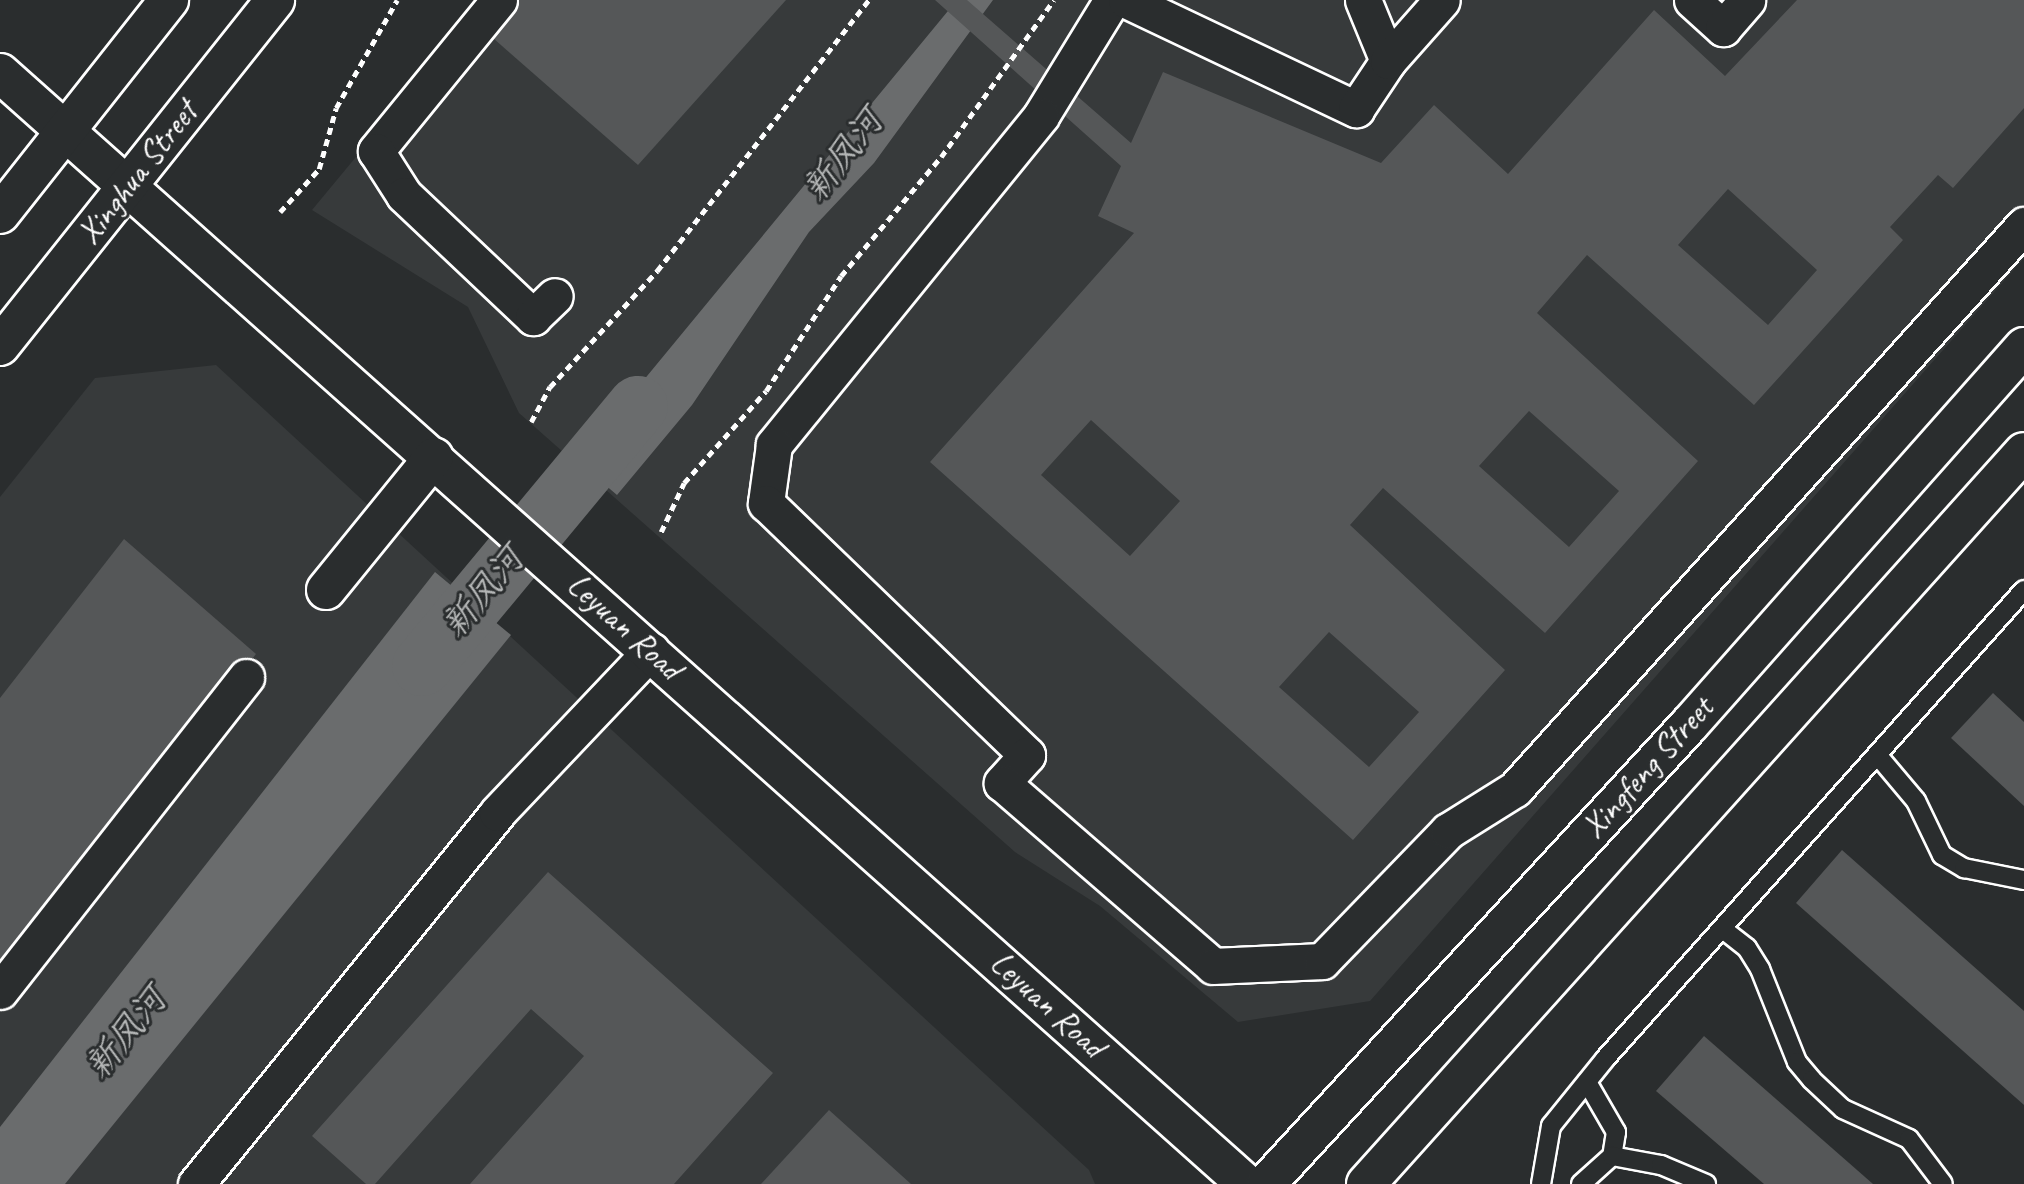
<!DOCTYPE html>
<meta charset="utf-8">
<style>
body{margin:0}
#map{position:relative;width:2024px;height:1184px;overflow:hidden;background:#2a2d2e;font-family:Caveat,"LXGW WenKai TC",sans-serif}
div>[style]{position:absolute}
.built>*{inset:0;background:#373a3b}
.water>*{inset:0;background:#6a6c6d}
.river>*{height:60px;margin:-30px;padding:0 30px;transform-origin:30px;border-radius:30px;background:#6a6c6d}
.building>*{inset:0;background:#555758}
.path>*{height:4.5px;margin-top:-2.25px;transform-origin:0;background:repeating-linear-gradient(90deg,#fff 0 7px,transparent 0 12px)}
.roads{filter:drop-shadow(2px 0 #fff) drop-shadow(-2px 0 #fff) drop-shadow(0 2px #fff) drop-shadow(0 -2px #fff)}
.lane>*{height:18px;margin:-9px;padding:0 9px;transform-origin:9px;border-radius:9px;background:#2a2d2e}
.street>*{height:35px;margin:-17.5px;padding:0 17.5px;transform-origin:17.5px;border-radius:17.5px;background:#2a2d2e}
.secondary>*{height:38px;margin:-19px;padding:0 19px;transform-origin:19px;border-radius:19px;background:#2a2d2e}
.primary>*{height:38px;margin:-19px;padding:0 19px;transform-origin:19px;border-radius:19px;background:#2a2d2e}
span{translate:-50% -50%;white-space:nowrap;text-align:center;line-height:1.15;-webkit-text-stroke:6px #2a2d2e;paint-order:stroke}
.street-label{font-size:33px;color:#fff}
.water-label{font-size:35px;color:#b4b6b6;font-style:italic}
</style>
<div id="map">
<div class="built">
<div style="clip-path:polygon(486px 0,2024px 0,2024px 258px,1370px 1001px,1238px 1022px,1100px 906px,1015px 852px,519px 413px,468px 307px,312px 210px)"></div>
<div style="clip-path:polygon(216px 365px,1089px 1170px,1095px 1184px,0 1184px,0 497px,95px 378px)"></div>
</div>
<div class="water">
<div style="clip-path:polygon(957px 0,993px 0,874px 163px,809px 232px,692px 405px,617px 495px,577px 461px)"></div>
<div style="clip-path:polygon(435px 572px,511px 635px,65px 1184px,0 1184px,0 1127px)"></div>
</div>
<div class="river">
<div style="left:422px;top:666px;width:338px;rotate:-50.3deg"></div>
</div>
<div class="building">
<div style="clip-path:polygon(515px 0,786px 0,638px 165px,485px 31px)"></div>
<div style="clip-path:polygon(evenodd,935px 0,967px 0,1131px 143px,1163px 72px,1381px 163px,1434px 105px,1508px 174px,1654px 10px,1725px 76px,1797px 0,2024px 0,2024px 108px,1953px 188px,1938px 175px,1890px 227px,1903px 240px,1754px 405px,1587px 255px,1537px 313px,1698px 461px,1545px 633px,1383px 488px,1350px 525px,1505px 670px,1353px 840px,930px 462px,1134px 233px,1098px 216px,1121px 166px,935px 0,1728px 189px,1817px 270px,1768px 325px,1678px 245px,1728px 189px,935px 0,1529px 411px,1619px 491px,1569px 547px,1479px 466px,1529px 411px,935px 0,1091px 420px,1180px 501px,1130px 556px,1041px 475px,1091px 420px,935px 0,1329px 632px,1419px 712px,1369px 767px,1279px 687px,1329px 632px)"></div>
<div style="clip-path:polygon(124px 539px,256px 654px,0 977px,0 698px)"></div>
<div style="clip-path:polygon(1993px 693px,2024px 722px,2024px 806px,1951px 738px)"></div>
<div style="clip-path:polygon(1842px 850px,2024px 1011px,2024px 1105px,1796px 903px)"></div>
<div style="clip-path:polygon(548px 872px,773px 1073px,674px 1184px,470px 1184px,584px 1056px,531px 1009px,375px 1184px,366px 1184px,312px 1136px)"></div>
<div style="clip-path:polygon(1704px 1036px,1873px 1184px,1764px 1184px,1656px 1091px)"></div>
<div style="clip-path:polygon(829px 1110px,911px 1184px,761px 1184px)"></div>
</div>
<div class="path">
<div style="left:280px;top:212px;width:58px;rotate:-47.8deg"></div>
<div style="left:319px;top:169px;width:63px;rotate:-74.4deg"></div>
<div style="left:336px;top:108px;width:124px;rotate:-60.5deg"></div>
<div style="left:531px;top:422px;width:40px;rotate:-62deg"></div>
<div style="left:550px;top:387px;width:158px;rotate:-47.3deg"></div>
<div style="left:657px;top:271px;width:344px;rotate:-52deg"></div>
<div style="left:661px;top:532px;width:54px;rotate:-64.9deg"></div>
<div style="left:684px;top:483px;width:123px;rotate:-48.3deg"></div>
<div style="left:766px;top:391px;width:137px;rotate:-56.9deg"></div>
<div style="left:841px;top:276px;width:155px;rotate:-50deg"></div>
<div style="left:941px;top:157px;width:193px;rotate:-54.3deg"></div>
</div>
<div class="roads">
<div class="lane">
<div style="left:1879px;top:757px;width:57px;rotate:49.9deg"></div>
<div style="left:1916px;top:801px;width:60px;rotate:64.3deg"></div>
<div style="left:1942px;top:855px;width:26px;rotate:31deg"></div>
<div style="left:1964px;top:868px;width:61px;rotate:11.3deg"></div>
<div style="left:1724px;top:930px;width:29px;rotate:38deg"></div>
<div style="left:1747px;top:948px;width:25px;rotate:58deg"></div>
<div style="left:1760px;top:969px;width:100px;rotate:68.3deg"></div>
<div style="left:1797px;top:1062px;width:23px;rotate:50deg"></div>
<div style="left:1812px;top:1080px;width:42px;rotate:43.1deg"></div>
<div style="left:1843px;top:1109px;width:72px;rotate:24.4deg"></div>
<div style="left:1909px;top:1139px;width:56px;rotate:52.9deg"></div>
<div style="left:1587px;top:1082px;width:58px;rotate:59.9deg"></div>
<div style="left:1616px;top:1132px;width:24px;rotate:99deg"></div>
<div style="left:1541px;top:1184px;width:59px;rotate:-80.2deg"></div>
<div style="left:1551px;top:1126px;width:86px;rotate:-51.1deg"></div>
<div style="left:1605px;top:1059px;width:629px;rotate:-48.22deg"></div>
<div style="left:1581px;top:1184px;width:42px;rotate:-42.1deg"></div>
<div style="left:1612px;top:1156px;width:50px;rotate:10.4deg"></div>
<div style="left:1661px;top:1165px;width:49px;rotate:22.9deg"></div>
</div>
<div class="street">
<div style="left:499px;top:0;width:195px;rotate:129.2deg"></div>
<div style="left:376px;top:151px;width:52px;rotate:57.5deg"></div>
<div style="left:404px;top:195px;width:178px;rotate:43.4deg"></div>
<div style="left:533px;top:317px;width:30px;rotate:-44deg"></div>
<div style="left:1112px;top:0;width:136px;rotate:121.5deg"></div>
<div style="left:1041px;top:116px;width:424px;rotate:129.1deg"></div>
<div style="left:774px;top:445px;width:59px;rotate:97.9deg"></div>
<div style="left:766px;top:503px;width:363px;rotate:44deg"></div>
<div style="left:1027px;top:755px;width:38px;rotate:132deg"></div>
<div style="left:1002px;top:783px;width:279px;rotate:40.9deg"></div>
<div style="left:1213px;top:966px;width:109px;rotate:-2.6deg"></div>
<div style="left:1322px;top:961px;width:181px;rotate:-45.9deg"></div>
<div style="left:1448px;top:831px;width:79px;rotate:-32.1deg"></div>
<div style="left:1515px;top:789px;width:760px;rotate:-47.93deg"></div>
<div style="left:1126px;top:0;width:255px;rotate:25.4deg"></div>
<div style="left:1356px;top:109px;width:58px;rotate:-56.3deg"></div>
<div style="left:1363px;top:0;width:66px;rotate:67.7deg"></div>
<div style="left:1388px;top:61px;width:81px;rotate:-48.5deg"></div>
<div style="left:1692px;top:0;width:42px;rotate:42.1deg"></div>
<div style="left:1723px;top:28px;width:37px;rotate:-49deg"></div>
<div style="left:0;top:991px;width:399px;rotate:-51.9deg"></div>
<div style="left:196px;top:1184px;width:478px;rotate:-50.9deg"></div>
<div style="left:497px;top:813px;width:224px;rotate:-46.5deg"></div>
</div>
<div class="secondary">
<div style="left:0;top:73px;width:1669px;rotate:41.72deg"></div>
<div style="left:326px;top:590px;width:171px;rotate:-50.9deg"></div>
<div style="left:1266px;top:1184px;width:624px;rotate:-47.34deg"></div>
<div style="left:1689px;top:725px;width:505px;rotate:-48.45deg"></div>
<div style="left:1366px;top:1184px;width:984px;rotate:-48.05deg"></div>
</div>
<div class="primary">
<div style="left:0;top:214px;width:273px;rotate:-51.7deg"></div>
<div style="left:0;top:346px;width:442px;rotate:-51.5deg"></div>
</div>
</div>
<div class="street-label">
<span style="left:138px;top:173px;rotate:-52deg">Xinghua Street</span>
<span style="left:624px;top:627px;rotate:42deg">Leyuan Road</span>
<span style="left:1648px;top:768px;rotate:-48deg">Xingfeng Street</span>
<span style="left:1047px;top:1005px;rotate:42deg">Leyuan Road</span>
</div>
<div class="water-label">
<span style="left:843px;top:155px;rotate:-52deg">新凤河</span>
<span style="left:483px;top:592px;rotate:-50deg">新凤河</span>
<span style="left:126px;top:1033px;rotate:-51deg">新凤河</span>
</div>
</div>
